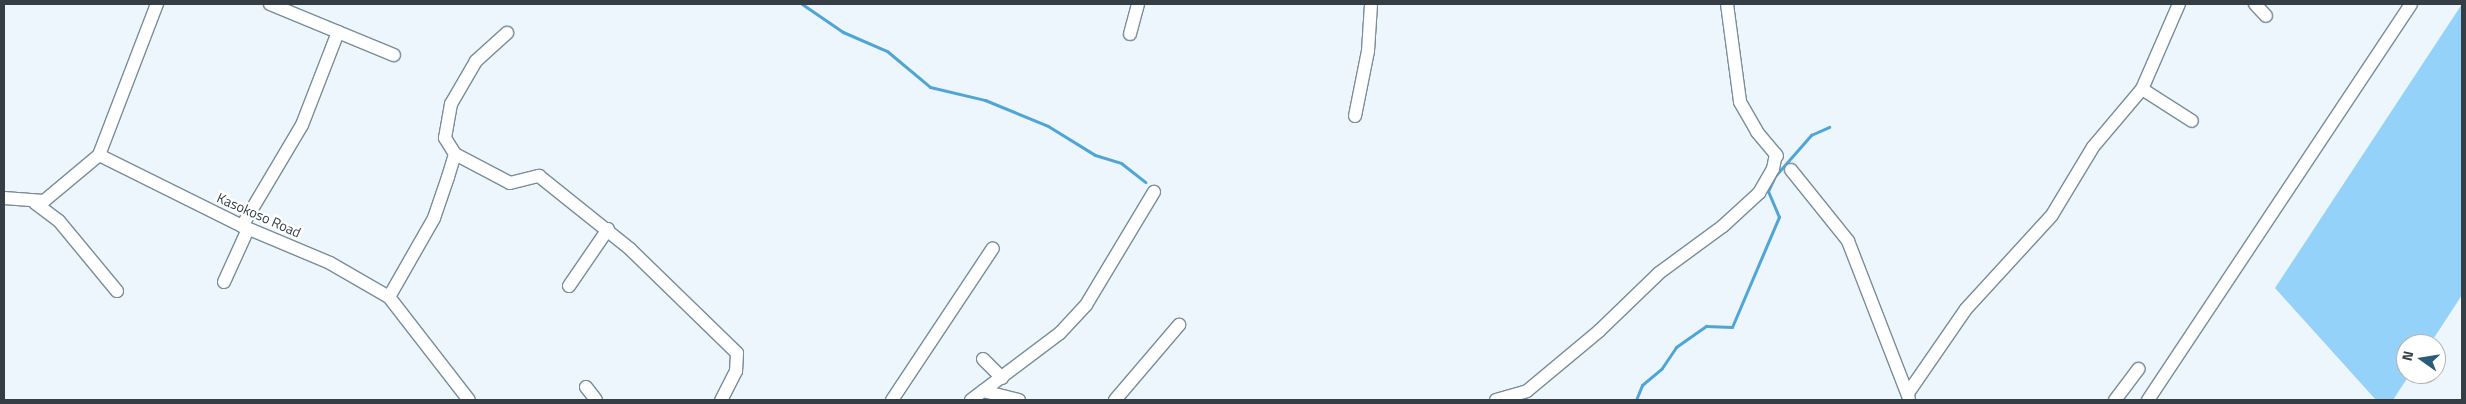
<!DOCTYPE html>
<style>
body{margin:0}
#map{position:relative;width:2466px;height:404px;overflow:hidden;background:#edf6fc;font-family:"Titillium Web",sans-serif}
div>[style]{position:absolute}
.green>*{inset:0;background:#95d2f9}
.stream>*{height:3px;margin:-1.5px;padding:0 1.5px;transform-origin:1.5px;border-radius:1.5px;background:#50a5d7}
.roads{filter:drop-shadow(1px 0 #798d9b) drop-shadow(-1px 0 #798d9b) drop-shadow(0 1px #798d9b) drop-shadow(0 -1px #798d9b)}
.street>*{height:12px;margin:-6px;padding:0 6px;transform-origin:6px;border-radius:6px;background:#fff}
span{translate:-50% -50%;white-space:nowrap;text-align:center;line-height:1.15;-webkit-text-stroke:5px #fff;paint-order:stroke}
.street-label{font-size:14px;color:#353e44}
.frame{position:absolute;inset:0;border:5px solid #353e44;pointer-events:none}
.north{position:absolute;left:2396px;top:334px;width:50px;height:50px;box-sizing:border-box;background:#fff;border:1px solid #aeb2b4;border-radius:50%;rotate:283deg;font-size:14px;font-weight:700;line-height:20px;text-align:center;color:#353e44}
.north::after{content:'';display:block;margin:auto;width:18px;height:22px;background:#2a5c79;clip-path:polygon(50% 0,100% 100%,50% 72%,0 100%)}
</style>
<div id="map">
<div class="green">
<div style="clip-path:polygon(2462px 4px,2462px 295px,2430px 344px,2406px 344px,2406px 374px,2410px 374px,2393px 400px,2376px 400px,2275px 288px)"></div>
</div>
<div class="stream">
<div style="left:802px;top:4px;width:50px;rotate:34.3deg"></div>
<div style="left:843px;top:32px;width:48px;rotate:23.4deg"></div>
<div style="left:887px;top:51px;width:56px;rotate:39.9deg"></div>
<div style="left:930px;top:87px;width:57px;rotate:13.3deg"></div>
<div style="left:985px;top:100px;width:68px;rotate:22.4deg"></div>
<div style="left:1048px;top:126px;width:55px;rotate:31.7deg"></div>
<div style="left:1095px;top:155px;width:27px;rotate:17deg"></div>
<div style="left:1121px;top:163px;width:31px;rotate:38deg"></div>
<div style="left:1636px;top:400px;width:16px;rotate:-68deg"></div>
<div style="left:1642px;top:385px;width:26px;rotate:-40deg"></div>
<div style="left:1662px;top:368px;width:25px;rotate:-56deg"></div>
<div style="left:1676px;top:347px;width:37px;rotate:-35deg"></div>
<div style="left:1706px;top:326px;width:26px;rotate:2deg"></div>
<div style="left:1732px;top:327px;width:120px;rotate:-66.9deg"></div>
<div style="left:1779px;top:217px;width:28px;rotate:-113deg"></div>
<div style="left:1768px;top:191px;width:17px;rotate:-65deg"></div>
<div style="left:1775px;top:176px;width:55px;rotate:-48.7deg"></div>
<div style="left:1811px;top:135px;width:20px;rotate:-24deg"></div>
</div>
<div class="roads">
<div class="street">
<div style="left:270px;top:4px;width:134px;rotate:22.4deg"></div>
<div style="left:1727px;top:4px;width:99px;rotate:82.4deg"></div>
<div style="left:1740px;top:102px;width:34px;rotate:60deg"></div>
<div style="left:1757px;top:132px;width:31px;rotate:50deg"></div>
<div style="left:2255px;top:4px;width:16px;rotate:47deg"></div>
<div style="left:1130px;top:34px;width:31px;rotate:-75deg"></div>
<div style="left:2142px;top:89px;width:59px;rotate:32.6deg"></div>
<div style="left:1355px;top:116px;width:66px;rotate:-78.7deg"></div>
<div style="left:1368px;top:51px;width:47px;rotate:-86.3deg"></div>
<div style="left:455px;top:154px;width:62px;rotate:27.8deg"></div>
<div style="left:510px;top:183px;width:30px;rotate:-14deg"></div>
<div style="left:539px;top:176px;width:117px;rotate:38.7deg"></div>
<div style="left:630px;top:249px;width:149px;rotate:44.2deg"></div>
<div style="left:737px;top:353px;width:18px;rotate:93deg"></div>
<div style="left:736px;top:371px;width:33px;rotate:117deg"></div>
<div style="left:99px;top:155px;width:162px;rotate:-69deg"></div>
<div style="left:1791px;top:170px;width:91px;rotate:51.2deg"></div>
<div style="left:1848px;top:241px;width:168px;rotate:68.8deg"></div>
<div style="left:4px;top:198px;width:40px;rotate:4.3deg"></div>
<div style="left:44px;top:201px;width:72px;rotate:-39.9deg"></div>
<div style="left:99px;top:155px;width:160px;rotate:26.4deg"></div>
<div style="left:242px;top:226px;width:95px;rotate:22.8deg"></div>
<div style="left:330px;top:263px;width:68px;rotate:30deg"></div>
<div style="left:389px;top:297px;width:130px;rotate:52.2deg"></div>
<div style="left:35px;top:203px;width:30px;rotate:37deg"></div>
<div style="left:59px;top:221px;width:91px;rotate:50.4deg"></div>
<div style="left:242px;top:226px;width:117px;rotate:-59.3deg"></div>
<div style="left:302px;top:125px;width:100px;rotate:-68.8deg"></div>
<div style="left:224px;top:282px;width:58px;rotate:-65.6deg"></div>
<div style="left:569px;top:286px;width:69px;rotate:-55.6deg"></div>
<div style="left:389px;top:297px;width:91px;rotate:-60.3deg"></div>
<div style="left:434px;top:218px;width:43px;rotate:-71.1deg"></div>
<div style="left:448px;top:177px;width:24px;rotate:-73deg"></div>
<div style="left:455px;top:154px;width:19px;rotate:-122deg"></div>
<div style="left:445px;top:138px;width:35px;rotate:-80deg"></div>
<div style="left:451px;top:104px;width:50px;rotate:-59.8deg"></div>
<div style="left:476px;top:61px;width:42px;rotate:-42.1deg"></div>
<div style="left:983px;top:359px;width:27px;rotate:45deg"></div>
<div style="left:586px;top:387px;width:16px;rotate:52deg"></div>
<div style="left:983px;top:391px;width:37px;rotate:14deg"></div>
<div style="left:1908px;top:393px;width:102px;rotate:-55.4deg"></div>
<div style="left:1966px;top:309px;width:127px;rotate:-47.5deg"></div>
<div style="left:2052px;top:215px;width:79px;rotate:-58.9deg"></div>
<div style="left:2093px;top:147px;width:76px;rotate:-49.8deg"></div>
<div style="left:2142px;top:89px;width:93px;rotate:-66.5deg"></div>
<div style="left:892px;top:400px;width:182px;rotate:-56.4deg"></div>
<div style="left:971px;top:400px;width:111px;rotate:-37deg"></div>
<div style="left:1060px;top:333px;width:38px;rotate:-47deg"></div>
<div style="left:1086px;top:305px;width:132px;rotate:-59deg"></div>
<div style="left:1115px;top:400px;width:99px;rotate:-49.5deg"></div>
<div style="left:1496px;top:400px;width:32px;rotate:-16deg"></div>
<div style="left:1527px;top:391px;width:94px;rotate:-39.8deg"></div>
<div style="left:1599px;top:331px;width:83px;rotate:-44deg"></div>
<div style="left:1659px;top:273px;width:79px;rotate:-36.3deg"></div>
<div style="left:1723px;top:226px;width:49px;rotate:-42.5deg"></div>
<div style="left:1759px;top:193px;width:28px;rotate:-60deg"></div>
<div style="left:1773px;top:169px;width:15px;rotate:-79deg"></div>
<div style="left:2115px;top:400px;width:39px;rotate:-53deg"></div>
<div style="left:2148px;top:400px;width:475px;rotate:-56.4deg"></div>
</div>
</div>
<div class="street-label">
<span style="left:259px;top:215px;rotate:24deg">Kasokoso Road</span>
</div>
<div class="frame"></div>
<div class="north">N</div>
</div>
